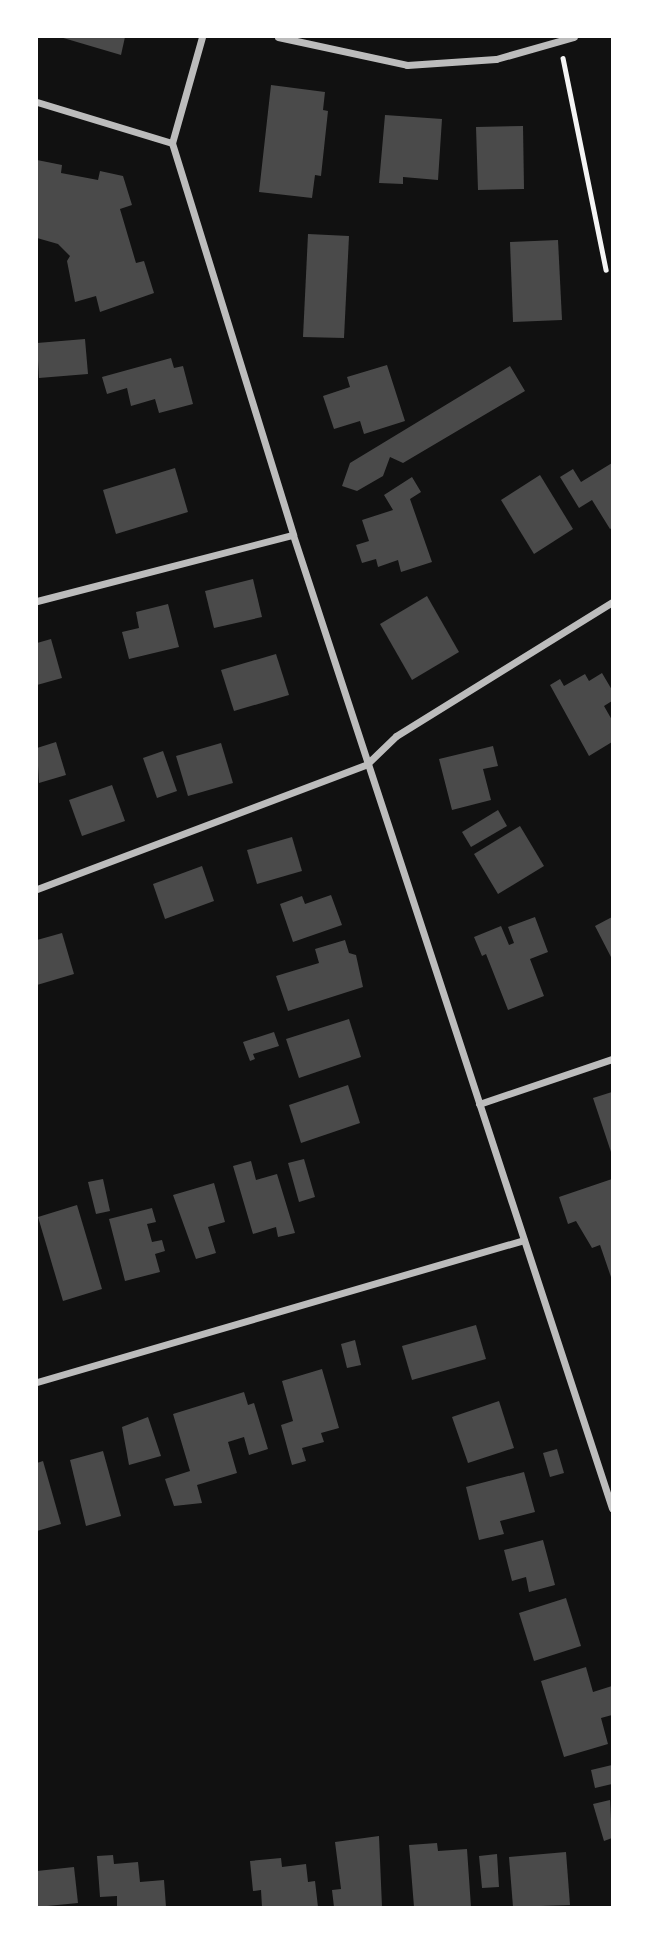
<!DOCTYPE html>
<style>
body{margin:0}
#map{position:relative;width:649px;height:1944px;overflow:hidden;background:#111;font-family:"Public Sans",sans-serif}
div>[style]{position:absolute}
.building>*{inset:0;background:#4a4a4a}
.path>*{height:4.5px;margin:-2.25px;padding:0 2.25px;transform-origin:2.25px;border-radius:2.25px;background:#f5f5f5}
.minor>*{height:7px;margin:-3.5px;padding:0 3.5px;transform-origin:3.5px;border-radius:3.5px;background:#bcbcbc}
span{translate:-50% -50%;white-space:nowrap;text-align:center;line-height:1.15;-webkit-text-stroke:6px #fff;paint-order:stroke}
.frame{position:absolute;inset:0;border:38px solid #fff;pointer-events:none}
</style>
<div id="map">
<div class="building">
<div style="clip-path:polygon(60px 37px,125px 37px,121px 55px)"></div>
<div style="clip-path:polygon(271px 85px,325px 92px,323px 110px,328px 111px,321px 176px,315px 175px,312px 198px,259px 192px)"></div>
<div style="clip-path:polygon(385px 115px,442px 119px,438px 180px,403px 177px,403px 184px,379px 183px)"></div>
<div style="clip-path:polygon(523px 126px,524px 189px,478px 190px,476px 127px)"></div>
<div style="clip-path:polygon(37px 160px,62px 165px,61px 173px,98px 180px,100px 171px,123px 176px,132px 205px,120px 209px,136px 263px,144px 261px,154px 293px,100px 312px,96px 296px,75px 302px,67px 261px,70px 256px,58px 244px,37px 238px)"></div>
<div style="clip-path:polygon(308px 234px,349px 236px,344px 338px,303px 337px)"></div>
<div style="clip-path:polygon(558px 240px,562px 320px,513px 322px,510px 242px)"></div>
<div style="clip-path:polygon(85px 339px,88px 374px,39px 378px,37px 343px)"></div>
<div style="clip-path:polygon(171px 358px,174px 368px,183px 366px,193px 404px,159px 413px,155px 399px,131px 406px,127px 388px,107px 394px,102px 377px)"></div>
<div style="clip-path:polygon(387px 365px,405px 421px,364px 434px,360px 421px,334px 429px,323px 396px,350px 387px,347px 377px)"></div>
<div style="clip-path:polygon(510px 366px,525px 391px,403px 463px,390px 457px,383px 476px,357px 491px,342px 486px,350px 463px)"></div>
<div style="clip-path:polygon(612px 463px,612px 528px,610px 529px,592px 500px,579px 508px,560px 477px,573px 469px,581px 482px)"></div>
<div style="clip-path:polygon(175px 468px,188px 512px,116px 534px,103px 490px)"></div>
<div style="clip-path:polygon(540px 475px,573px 529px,534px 554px,501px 500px)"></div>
<div style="clip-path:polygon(412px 477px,421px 492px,410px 499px,432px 562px,401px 572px,398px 560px,378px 567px,376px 559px,362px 563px,356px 545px,369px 541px,362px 520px,393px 510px,384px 495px)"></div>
<div style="clip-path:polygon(253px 579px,262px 617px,214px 628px,205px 591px)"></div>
<div style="clip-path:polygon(427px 596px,459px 652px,412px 680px,380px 624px)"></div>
<div style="clip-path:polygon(168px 604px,179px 647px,129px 659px,122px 632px,139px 628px,136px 612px)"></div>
<div style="clip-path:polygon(51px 639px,62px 678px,37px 685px,37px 643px)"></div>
<div style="clip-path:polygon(276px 654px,289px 695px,234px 711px,221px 670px)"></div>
<div style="clip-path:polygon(602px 673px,612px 690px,612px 701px,604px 706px,612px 720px,612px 742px,589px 756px,550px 685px,560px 679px,564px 686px,585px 674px,589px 681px)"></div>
<div style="clip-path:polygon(56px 742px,66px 775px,39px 783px,37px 748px)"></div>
<div style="clip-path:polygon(221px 743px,233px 783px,188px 796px,176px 756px)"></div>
<div style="clip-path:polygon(493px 746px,498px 766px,483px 769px,491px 800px,452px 810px,439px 759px)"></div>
<div style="clip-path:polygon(163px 751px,177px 791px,157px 798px,143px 758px)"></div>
<div style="clip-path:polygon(112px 785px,125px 821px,82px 836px,69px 800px)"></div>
<div style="clip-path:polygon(498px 810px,507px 826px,471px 847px,462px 832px)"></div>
<div style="clip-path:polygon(520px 826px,544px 866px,498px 894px,474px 854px)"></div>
<div style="clip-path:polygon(292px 837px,302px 871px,257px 884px,247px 850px)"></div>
<div style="clip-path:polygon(202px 866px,214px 901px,165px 919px,153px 884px)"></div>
<div style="clip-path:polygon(331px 895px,342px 925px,293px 942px,280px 904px,302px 896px,305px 904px)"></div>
<div style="clip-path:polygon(535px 917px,548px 952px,530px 959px,544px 996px,508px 1010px,486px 954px,482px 956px,474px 937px,501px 926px,509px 945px,514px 943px,508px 927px)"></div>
<div style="clip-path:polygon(612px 917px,612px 959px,595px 926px)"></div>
<div style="clip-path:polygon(62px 933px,74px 974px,37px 985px,37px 940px)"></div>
<div style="clip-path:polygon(345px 940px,349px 953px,356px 955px,363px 987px,288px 1011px,276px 976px,319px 963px,315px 949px)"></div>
<div style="clip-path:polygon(349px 1019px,361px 1057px,299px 1078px,286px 1039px)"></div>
<div style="clip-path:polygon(274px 1032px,279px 1046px,253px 1054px,255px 1059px,250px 1061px,243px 1042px)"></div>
<div style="clip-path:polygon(348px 1085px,360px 1123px,301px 1143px,289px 1105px)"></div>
<div style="clip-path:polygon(612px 1092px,612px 1155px,593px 1098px)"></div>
<div style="clip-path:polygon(304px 1159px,315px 1197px,299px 1202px,288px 1163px)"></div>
<div style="clip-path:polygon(251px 1161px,256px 1180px,277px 1174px,295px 1233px,278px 1237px,276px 1227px,253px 1234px,233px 1166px)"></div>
<div style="clip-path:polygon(103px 1179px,110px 1211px,96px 1214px,88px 1182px)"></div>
<div style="clip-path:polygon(612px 1179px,612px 1280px,600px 1245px,592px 1248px,576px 1221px,568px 1224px,559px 1197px)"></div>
<div style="clip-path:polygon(214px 1183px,225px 1222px,208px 1227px,216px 1253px,196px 1259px,173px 1195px)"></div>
<div style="clip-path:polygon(77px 1205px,102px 1289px,63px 1301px,38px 1217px)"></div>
<div style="clip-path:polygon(152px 1208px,156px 1222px,147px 1224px,152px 1242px,162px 1240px,165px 1251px,155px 1254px,160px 1272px,125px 1281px,109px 1219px)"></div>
<div style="clip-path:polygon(476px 1325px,486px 1359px,412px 1380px,402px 1346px)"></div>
<div style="clip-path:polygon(355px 1340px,361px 1365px,347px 1368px,341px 1344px)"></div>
<div style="clip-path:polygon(322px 1369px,339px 1428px,321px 1433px,324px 1442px,302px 1448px,306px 1461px,292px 1465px,281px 1425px,293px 1421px,282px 1381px)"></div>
<div style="clip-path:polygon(244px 1392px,248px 1405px,254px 1403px,268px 1449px,249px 1455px,244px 1437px,228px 1442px,237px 1473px,197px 1485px,202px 1503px,174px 1506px,165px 1479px,190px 1471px,173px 1414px)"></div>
<div style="clip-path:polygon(499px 1401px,514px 1448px,468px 1463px,452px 1417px)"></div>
<div style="clip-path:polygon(148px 1417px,161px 1456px,129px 1465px,122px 1427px)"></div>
<div style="clip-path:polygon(557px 1449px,564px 1473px,550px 1477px,543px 1453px)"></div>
<div style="clip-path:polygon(103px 1451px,121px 1516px,86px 1526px,70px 1460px)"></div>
<div style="clip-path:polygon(43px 1461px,61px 1524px,37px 1531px,37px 1463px)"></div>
<div style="clip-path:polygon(524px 1472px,535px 1512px,500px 1521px,504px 1534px,479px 1540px,466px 1487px)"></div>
<div style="clip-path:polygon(543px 1540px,555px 1585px,529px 1592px,526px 1577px,512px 1581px,504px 1550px)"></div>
<div style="clip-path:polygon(566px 1598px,581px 1646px,534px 1661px,519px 1613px)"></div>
<div style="clip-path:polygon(586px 1667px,593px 1692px,612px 1686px,612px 1715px,601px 1718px,608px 1744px,564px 1757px,541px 1681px)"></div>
<div style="clip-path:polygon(612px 1765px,612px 1784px,595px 1788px,591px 1770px)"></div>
<div style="clip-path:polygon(610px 1800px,612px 1838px,604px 1841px,593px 1804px)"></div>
<div style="clip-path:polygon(379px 1836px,382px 1907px,334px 1907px,332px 1890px,341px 1889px,335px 1842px)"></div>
<div style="clip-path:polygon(437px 1843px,438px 1851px,467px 1849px,471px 1907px,414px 1907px,409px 1845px)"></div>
<div style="clip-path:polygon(566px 1852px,570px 1905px,513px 1907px,509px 1857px)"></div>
<div style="clip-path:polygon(497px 1854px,499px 1887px,482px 1888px,479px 1856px)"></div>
<div style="clip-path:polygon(113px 1855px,114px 1864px,138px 1862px,140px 1882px,164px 1880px,166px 1907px,117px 1907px,117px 1896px,100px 1897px,97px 1856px)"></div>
<div style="clip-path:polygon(281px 1858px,282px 1867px,306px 1864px,308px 1882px,315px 1881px,318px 1907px,262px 1907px,261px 1890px,253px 1891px,250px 1861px)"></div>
<div style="clip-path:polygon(74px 1867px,78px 1903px,37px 1907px,37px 1871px)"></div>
</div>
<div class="path">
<div style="left:563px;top:58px;width:216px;rotate:78.5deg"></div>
</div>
<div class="minor">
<div style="left:202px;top:37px;width:110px;rotate:105.8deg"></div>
<div style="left:172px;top:143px;width:410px;rotate:72.8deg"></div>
<div style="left:293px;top:535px;width:1024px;rotate:71.85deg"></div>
<div style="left:278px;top:37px;width:132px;rotate:12.2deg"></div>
<div style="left:407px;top:65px;width:89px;rotate:-3.9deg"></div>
<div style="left:496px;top:59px;width:81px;rotate:-15.8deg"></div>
<div style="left:37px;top:102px;width:141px;rotate:16.9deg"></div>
<div style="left:37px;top:601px;width:264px;rotate:-14.5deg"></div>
<div style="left:37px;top:889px;width:353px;rotate:-20.7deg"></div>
<div style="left:367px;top:764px;width:40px;rotate:-44deg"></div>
<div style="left:396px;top:736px;width:254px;rotate:-31.8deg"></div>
<div style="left:479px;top:1104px;width:140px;rotate:-18.7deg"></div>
<div style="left:37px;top:1382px;width:507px;rotate:-16.26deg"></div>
</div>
<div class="frame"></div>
</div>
